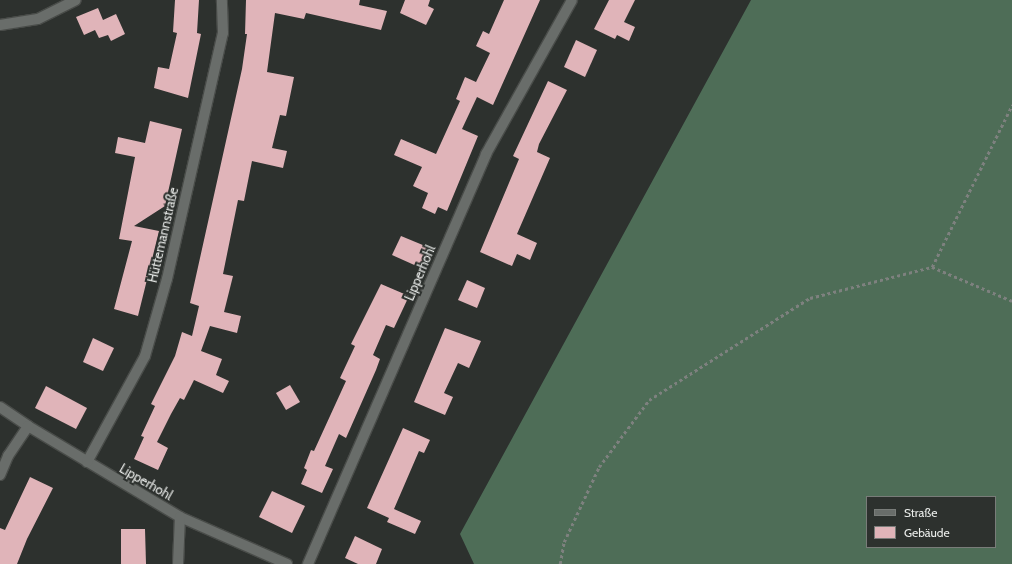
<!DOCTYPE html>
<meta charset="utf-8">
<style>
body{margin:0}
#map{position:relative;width:1012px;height:564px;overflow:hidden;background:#2d312e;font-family:Cabin,sans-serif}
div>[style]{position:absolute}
.forest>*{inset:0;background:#4e6d57}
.building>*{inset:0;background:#e0b4b9}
.path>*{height:2.5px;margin-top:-1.25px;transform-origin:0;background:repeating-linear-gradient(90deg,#7e817f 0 3px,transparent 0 6px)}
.roads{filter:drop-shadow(1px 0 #494c49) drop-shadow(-1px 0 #494c49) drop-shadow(0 1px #494c49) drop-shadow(0 -1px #494c49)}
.minor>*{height:10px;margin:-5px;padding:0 5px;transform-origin:5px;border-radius:5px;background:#696d6a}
span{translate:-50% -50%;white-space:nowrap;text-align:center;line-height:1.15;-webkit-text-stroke:4px #2d312e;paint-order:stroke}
.street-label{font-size:13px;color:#eaecea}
.legend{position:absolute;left:866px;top:496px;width:130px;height:52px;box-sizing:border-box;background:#2d312e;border:1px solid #797c79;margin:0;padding:5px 7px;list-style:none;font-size:12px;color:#eaecea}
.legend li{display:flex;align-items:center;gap:8px;height:20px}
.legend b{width:20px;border:1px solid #797c79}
</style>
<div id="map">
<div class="forest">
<div style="clip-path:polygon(evenodd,751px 0,1012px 0,1012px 564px,474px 564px,460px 534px,751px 0,867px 497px,995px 497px,995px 547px,867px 547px,867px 497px)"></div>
</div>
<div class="building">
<div style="clip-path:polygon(175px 0,199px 0,197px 33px,201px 34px,188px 98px,154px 88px,158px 67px,169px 69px,177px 33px,173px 32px)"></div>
<div style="clip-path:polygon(246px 0,360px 0,359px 5px,387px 11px,381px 30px,306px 13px,304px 19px,275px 13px,267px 72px,294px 77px,286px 116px,280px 115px,272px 148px,287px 151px,283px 168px,252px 161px,244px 201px,238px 200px,223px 274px,233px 276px,224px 312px,241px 316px,237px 333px,210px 326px,201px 351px,222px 359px,216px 375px,229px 381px,223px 393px,194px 380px,184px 400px,180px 398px,171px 414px,157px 442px,168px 448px,158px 470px,134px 459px,144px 437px,141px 436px,155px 406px,151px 404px,175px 356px,182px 332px,192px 336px,199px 306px,190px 303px,242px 69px,247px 34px,245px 34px)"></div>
<div style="clip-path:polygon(405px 0,430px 0,428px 6px,434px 9px,426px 25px,400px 13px)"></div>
<div style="clip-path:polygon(504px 0,540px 0,493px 105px,477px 97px,462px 129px,478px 136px,447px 211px,438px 207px,435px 214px,422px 208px,428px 193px,413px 186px,422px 167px,394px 155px,401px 139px,436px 154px,460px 101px,456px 99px,465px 77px,476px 82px,490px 53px,476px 46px,483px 31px,489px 34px)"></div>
<div style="clip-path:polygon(609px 0,635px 0,624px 22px,635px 27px,629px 41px,617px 35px,615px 39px,594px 29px)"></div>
<div style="clip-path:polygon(98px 8px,103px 20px,116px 14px,125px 34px,111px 41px,108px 35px,99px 38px,95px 30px,84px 35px,76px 17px)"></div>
<div style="clip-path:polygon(576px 40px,597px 50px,585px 77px,564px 67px)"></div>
<div style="clip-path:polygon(548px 81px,567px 90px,539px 144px,537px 152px,550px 158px,517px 234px,537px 243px,530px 260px,517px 254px,512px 266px,480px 252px,519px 159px,513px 156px)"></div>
<div style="clip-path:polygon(150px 121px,182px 129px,165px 206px,134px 226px,159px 231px,138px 316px,114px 309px,132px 241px,119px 239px,135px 157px,115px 153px,118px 137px,145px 143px)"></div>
<div style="clip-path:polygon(401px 236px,430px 248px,421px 268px,392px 255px)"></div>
<div style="clip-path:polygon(467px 280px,485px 288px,477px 308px,458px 300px)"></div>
<div style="clip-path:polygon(381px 284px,409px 296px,394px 328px,386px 325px,373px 355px,380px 359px,376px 370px,346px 438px,339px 434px,325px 466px,333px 469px,322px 493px,301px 484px,307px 470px,304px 468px,311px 450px,314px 451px,346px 381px,340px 378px,355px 346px,351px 344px)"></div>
<div style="clip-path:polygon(445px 328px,481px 341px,469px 368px,458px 363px,444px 393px,453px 397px,445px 415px,414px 402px)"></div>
<div style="clip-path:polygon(93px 338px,114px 348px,103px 371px,83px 362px)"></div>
<div style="clip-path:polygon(290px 385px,300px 402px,286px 410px,276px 393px)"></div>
<div style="clip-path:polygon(46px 386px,87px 408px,76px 429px,35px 408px)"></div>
<div style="clip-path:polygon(403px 428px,430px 440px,424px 453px,419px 451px,394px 509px,421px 521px,415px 534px,387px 522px,389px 518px,367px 508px)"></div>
<div style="clip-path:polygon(30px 477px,53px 488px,27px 539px,17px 564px,0 564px,0 528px,5px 530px)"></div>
<div style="clip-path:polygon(272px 491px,305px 506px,292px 533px,259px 517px)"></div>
<div style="clip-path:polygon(121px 529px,145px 529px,146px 564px,121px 564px)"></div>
<div style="clip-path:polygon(355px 536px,382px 549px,376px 564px,358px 564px,345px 558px)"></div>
</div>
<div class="path">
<div style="left:932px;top:267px;width:181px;rotate:-63.7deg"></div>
<div style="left:560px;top:564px;width:22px;rotate:-80deg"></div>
<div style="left:564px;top:542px;width:83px;rotate:-65deg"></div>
<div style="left:599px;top:467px;width:84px;rotate:-53.3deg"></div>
<div style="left:649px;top:400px;width:191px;rotate:-32.4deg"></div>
<div style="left:810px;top:298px;width:126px;rotate:-14.3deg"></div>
<div style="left:932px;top:267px;width:87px;rotate:23deg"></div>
</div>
<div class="roads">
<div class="minor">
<div style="left:0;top:25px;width:38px;rotate:-9deg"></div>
<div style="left:38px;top:19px;width:42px;rotate:-26.6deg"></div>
<div style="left:0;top:407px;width:34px;rotate:34deg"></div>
<div style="left:28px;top:426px;width:177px;rotate:30.9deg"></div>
<div style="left:180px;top:517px;width:117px;rotate:23.7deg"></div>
<div style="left:87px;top:462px;width:121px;rotate:-61.3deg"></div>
<div style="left:145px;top:356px;width:80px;rotate:-74.1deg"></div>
<div style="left:167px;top:279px;width:252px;rotate:-77.2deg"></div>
<div style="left:223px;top:33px;width:33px;rotate:-92deg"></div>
<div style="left:0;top:475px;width:21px;rotate:-67deg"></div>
<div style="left:8px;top:456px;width:36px;rotate:-56deg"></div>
<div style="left:178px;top:564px;width:47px;rotate:-87.6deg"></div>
<div style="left:308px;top:564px;width:447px;rotate:-66.5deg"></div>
<div style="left:486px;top:154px;width:176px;rotate:-60.8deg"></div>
</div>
</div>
<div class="street-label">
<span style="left:163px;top:235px;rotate:-77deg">Hüttemannstraße</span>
<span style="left:420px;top:273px;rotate:-67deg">Lipperhohl</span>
<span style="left:146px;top:482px;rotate:30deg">Lipperhohl</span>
</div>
<ul class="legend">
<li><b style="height:5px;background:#696d6a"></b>Straße</li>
<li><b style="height:11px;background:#e0b4b9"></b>Gebäude</li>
</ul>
</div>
